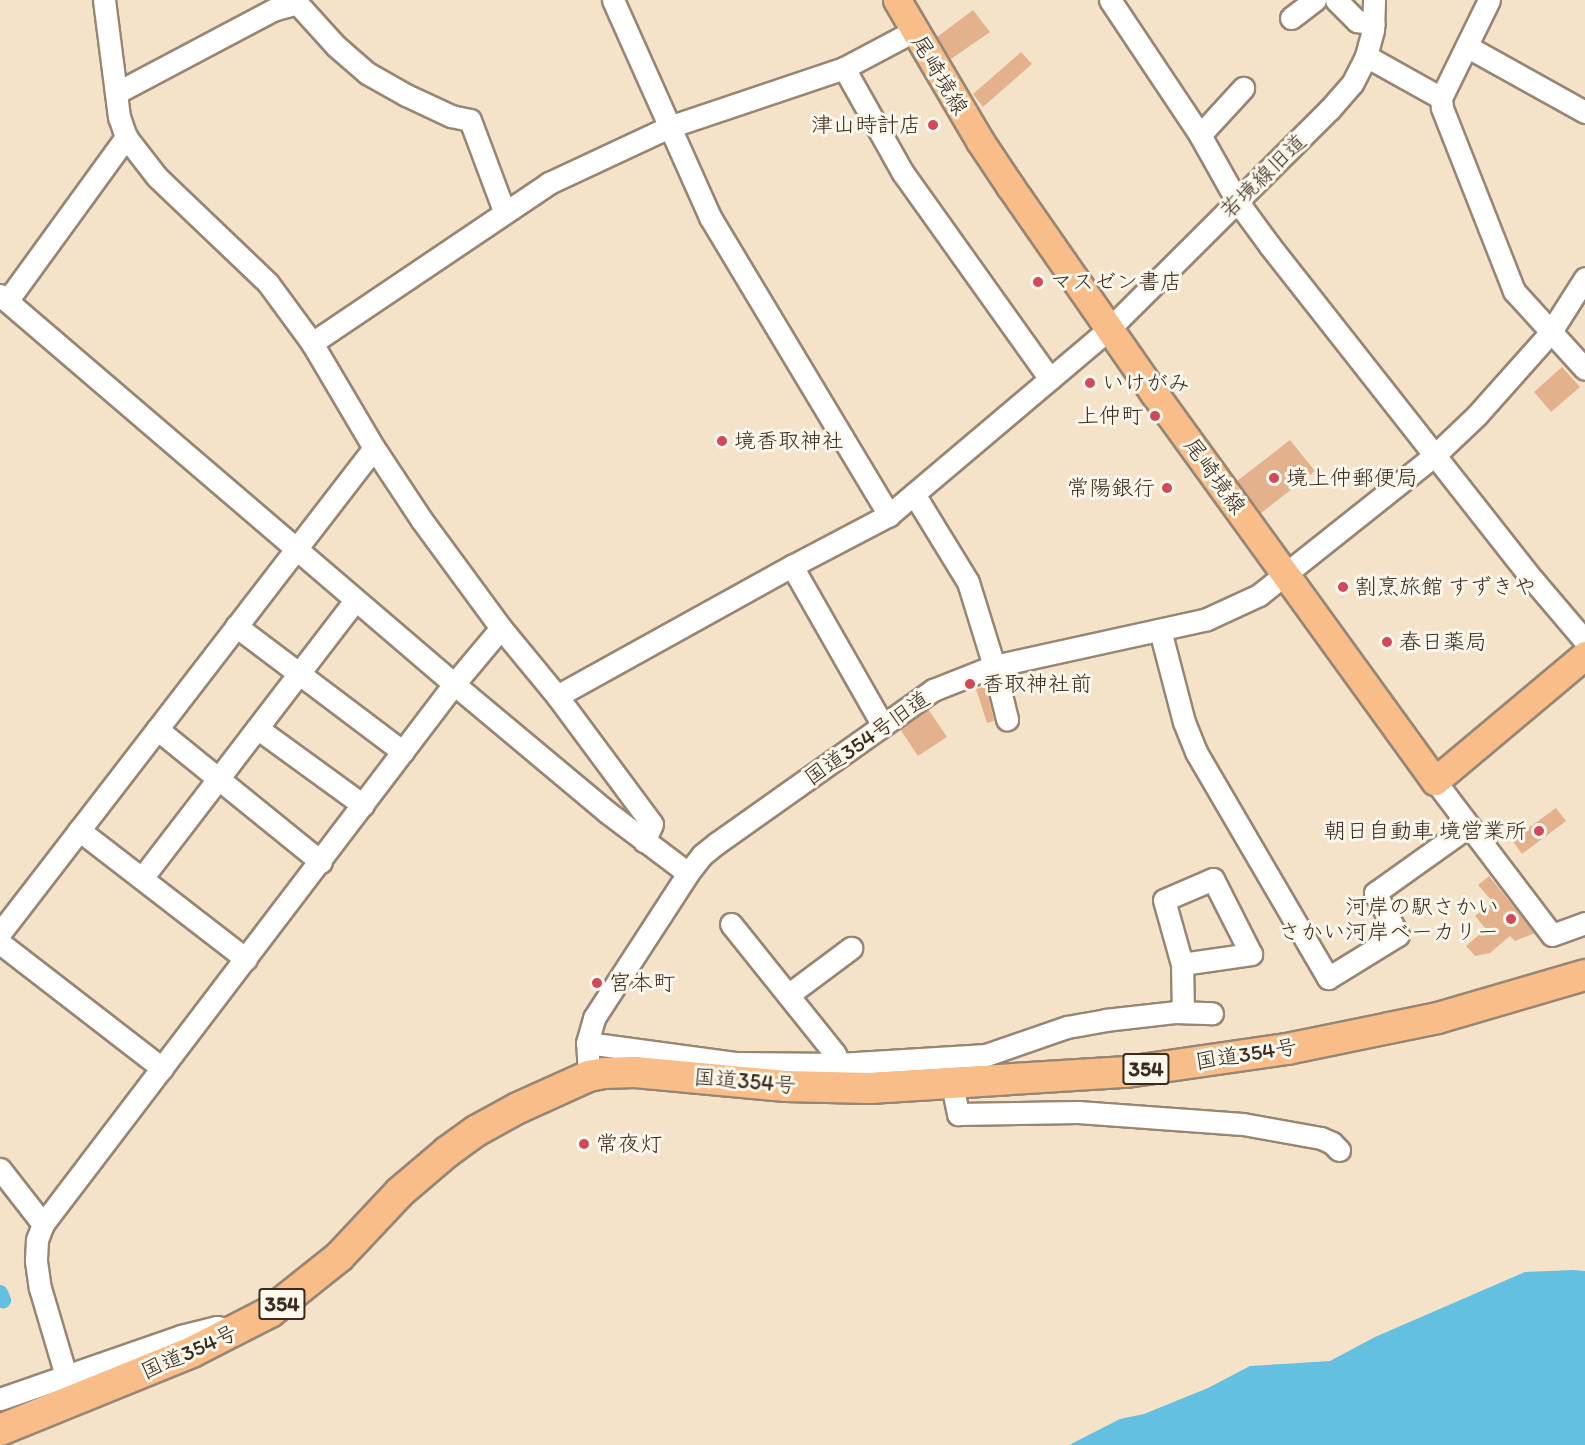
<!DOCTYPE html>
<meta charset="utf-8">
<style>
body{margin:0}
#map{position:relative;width:1585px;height:1445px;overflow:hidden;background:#f5e3c9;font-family:Itim,"Klee One",sans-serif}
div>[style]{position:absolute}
.water>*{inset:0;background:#63c0e1}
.canal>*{height:16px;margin:-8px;padding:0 8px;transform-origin:8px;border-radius:8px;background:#63c0e1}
.building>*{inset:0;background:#e3b28d}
.roads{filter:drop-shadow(2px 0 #988674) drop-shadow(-2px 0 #988674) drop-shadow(0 2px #988674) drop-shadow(0 -2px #988674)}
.minor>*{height:21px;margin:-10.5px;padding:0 10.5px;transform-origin:10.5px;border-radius:10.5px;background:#fff}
.major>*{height:27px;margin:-13.5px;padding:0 13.5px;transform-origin:13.5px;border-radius:13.5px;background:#f8bd89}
.highway>*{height:30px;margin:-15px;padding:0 15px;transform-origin:15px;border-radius:15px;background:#f8bd89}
.dots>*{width:16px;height:16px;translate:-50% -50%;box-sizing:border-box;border:3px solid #fbf7ec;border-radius:50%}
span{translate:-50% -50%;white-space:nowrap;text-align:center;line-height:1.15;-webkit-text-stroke:6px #fbf7ec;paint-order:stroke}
.shield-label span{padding:2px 4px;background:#fbf7ec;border:2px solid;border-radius:4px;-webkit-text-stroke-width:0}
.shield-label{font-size:21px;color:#3b2a1e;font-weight:700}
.street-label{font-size:22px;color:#3b2a1e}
.poi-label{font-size:22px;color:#3b2a1e}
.right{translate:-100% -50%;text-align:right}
.left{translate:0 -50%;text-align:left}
</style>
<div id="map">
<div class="water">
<div style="clip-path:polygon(1573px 1270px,1585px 1271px,1585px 1445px,1069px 1445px,1120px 1419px,1144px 1414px,1208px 1388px,1250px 1366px,1330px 1361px,1375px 1337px,1525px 1272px)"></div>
</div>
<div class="canal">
<div style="left:0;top:1293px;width:8px;rotate:67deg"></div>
</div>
<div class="building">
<div style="clip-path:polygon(973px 10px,990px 32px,951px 59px,937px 37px)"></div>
<div style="clip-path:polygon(1021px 52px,1032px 64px,983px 107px,973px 94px)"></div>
<div style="clip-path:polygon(1562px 367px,1580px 387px,1551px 412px,1534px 392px)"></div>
<div style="clip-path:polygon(1290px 440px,1315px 471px,1261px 513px,1237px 481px)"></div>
<div style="clip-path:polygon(986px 686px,994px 721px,987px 723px,976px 689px)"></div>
<div style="clip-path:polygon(928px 709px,947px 737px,918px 756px,900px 729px)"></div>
<div style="clip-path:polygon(1556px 808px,1566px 821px,1522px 854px,1512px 840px)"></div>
<div style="clip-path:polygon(1489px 876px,1535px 933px,1515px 941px,1510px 936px,1490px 953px,1475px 956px,1466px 946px,1486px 929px,1475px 916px,1493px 902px,1478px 885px)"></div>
</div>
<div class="roads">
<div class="minor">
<div style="left:613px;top:0;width:238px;rotate:65.9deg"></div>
<div style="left:710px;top:217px;width:348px;rotate:59deg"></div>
<div style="left:1110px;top:0;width:162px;rotate:56.3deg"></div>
<div style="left:1200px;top:135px;width:76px;rotate:60.7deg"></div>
<div style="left:1237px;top:201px;width:56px;rotate:53.7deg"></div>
<div style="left:1270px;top:246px;width:427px;rotate:51.8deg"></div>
<div style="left:1534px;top:581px;width:79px;rotate:49.6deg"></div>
<div style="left:1336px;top:0;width:30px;rotate:45deg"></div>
<div style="left:1357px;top:21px;width:17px;rotate:10deg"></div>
<div style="left:1291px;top:18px;width:30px;rotate:-37deg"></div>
<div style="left:1468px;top:47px;width:134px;rotate:29.1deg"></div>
<div style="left:1366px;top:56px;width:86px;rotate:29.2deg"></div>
<div style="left:1441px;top:98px;width:109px;rotate:-63.9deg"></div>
<div style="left:844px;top:68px;width:120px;rotate:60.7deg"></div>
<div style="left:903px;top:173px;width:253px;rotate:54.5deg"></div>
<div style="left:116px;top:93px;width:178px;rotate:-27.9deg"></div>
<div style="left:273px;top:10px;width:25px;rotate:-16deg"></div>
<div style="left:297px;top:3px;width:58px;rotate:47.8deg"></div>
<div style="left:336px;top:46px;width:41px;rotate:41.1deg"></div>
<div style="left:367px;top:73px;width:45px;rotate:29.4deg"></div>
<div style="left:406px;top:95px;width:50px;rotate:25deg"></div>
<div style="left:451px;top:116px;width:19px;rotate:12deg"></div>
<div style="left:470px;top:120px;width:97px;rotate:69.5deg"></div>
<div style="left:1441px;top:98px;width:10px;rotate:84deg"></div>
<div style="left:1442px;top:108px;width:197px;rotate:68.5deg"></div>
<div style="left:1514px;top:291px;width:105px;rotate:47.7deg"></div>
<div style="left:1200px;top:135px;width:64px;rotate:-47.5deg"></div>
<div style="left:0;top:295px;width:598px;rotate:40.59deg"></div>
<div style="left:454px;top:684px;width:199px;rotate:39.9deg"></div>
<div style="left:607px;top:812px;width:101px;rotate:37deg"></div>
<div style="left:7px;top:301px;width:203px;rotate:-54deg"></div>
<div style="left:312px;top:343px;width:286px;rotate:-34deg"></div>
<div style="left:549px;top:183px;width:132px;rotate:-25deg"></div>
<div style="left:669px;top:127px;width:185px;rotate:-18.6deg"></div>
<div style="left:844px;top:68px;width:79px;rotate:-27.9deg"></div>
<div style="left:914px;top:494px;width:103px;rotate:58.5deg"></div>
<div style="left:968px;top:582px;width:88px;rotate:72.8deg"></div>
<div style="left:994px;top:666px;width:55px;rotate:76.2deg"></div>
<div style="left:236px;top:626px;width:209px;rotate:37deg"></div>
<div style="left:501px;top:628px;width:88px;rotate:50.5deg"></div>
<div style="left:557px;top:696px;width:159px;rotate:53.4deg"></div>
<div style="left:652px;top:824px;width:19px;rotate:115deg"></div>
<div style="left:1160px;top:630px;width:95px;rotate:75.4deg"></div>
<div style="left:1184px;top:722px;width:32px;rotate:68deg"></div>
<div style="left:1196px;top:752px;width:262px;rotate:59.7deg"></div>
<div style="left:1328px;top:978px;width:82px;rotate:-31.6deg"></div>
<div style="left:1398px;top:935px;width:48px;rotate:-118.7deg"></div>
<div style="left:1375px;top:893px;width:115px;rotate:-35.5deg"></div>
<div style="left:557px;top:696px;width:269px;rotate:-29deg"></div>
<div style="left:882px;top:724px;width:182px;rotate:-119.7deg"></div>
<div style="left:792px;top:566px;width:110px;rotate:-27.7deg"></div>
<div style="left:889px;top:515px;width:288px;rotate:-40.2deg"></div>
<div style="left:1109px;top:329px;width:310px;rotate:-44.9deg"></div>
<div style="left:1329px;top:110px;width:35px;rotate:-49deg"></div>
<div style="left:1352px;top:84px;width:31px;rotate:-63deg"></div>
<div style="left:1366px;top:56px;width:27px;rotate:-75deg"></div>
<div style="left:1373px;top:30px;width:30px;rotate:-88deg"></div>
<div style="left:257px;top:728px;width:131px;rotate:36deg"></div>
<div style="left:157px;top:729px;width:211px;rotate:39deg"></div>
<div style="left:1435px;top:781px;width:193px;rotate:52.8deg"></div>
<div style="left:1552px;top:935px;width:35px;rotate:-20deg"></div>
<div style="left:79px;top:830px;width:211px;rotate:37.7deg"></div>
<div style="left:142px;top:878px;width:350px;rotate:-52.5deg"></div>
<div style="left:731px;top:924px;width:166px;rotate:51.3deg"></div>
<div style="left:835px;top:1054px;width:11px;rotate:68deg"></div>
<div style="left:0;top:933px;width:612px;rotate:-52.36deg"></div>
<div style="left:0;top:943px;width:205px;rotate:37.7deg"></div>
<div style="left:1182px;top:964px;width:70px;rotate:-8.2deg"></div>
<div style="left:1251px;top:954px;width:84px;rotate:-116.9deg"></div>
<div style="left:1213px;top:879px;width:53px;rotate:156.8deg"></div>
<div style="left:1164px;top:900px;width:66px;rotate:74.3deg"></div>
<div style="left:1182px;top:964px;width:48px;rotate:88.8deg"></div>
<div style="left:788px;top:995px;width:79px;rotate:-36.7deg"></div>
<div style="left:587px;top:1043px;width:149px;rotate:7.7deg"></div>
<div style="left:735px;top:1063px;width:104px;rotate:0.6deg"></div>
<div style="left:839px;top:1064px;width:147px;rotate:-3.5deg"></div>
<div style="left:986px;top:1055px;width:86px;rotate:-19.1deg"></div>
<div style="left:1067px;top:1027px;width:39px;rotate:-10deg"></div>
<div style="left:1105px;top:1020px;width:70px;rotate:-6.5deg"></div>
<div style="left:1175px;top:1012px;width:37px;rotate:2deg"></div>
<div style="left:589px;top:1076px;width:33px;rotate:-93deg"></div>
<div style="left:587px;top:1043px;width:26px;rotate:-74deg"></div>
<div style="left:594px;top:1018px;width:173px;rotate:-57deg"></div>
<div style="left:688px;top:873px;width:23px;rotate:-52deg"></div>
<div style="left:702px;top:855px;width:19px;rotate:-39deg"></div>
<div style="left:717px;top:843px;width:265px;rotate:-35.3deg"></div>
<div style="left:933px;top:690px;width:66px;rotate:-21.5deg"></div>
<div style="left:994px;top:666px;width:218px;rotate:-12.4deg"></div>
<div style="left:1207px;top:619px;width:57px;rotate:-24.8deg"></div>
<div style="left:1259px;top:595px;width:223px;rotate:-38.5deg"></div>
<div style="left:1434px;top:456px;width:59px;rotate:-43.6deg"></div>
<div style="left:1477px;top:415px;width:110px;rotate:-48.3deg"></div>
<div style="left:1550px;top:333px;width:65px;rotate:-57.5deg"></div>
<div style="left:952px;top:1085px;width:30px;rotate:78deg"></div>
<div style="left:958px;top:1114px;width:120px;rotate:-1deg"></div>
<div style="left:1078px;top:1112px;width:165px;rotate:4.2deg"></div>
<div style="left:1243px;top:1124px;width:79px;rotate:10.2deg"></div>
<div style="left:1321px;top:1138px;width:12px;rotate:24deg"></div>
<div style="left:1332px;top:1143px;width:10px;rotate:45deg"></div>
<div style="left:0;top:1169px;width:70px;rotate:52deg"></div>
<div style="left:43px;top:1224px;width:679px;rotate:-52.72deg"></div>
<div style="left:454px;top:684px;width:73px;rotate:-50deg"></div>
<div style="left:501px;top:628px;width:135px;rotate:-126.3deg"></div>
<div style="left:421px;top:519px;width:85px;rotate:-123.5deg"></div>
<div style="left:374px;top:448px;width:122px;rotate:-120.6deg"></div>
<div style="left:312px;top:343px;width:74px;rotate:-126.3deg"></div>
<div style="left:268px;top:283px;width:153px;rotate:-136.3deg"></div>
<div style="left:157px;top:177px;width:51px;rotate:-127.8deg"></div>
<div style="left:126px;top:137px;width:21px;rotate:-109deg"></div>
<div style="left:119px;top:117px;width:118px;rotate:-97.3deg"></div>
<div style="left:43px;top:1224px;width:17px;rotate:111deg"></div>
<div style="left:37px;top:1240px;width:21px;rotate:93deg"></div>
<div style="left:36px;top:1261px;width:27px;rotate:82deg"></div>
<div style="left:40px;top:1288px;width:92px;rotate:73.5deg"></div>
<div style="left:0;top:1399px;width:192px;rotate:-19.2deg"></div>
<div style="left:181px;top:1336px;width:37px;rotate:-14deg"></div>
<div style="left:217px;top:1327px;width:10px;rotate:11deg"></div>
</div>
<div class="major">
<div style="left:897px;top:0;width:164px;rotate:59.5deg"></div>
<div style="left:980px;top:141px;width:54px;rotate:56.3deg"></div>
<div style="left:1010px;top:186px;width:252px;rotate:55.2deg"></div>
<div style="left:1154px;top:393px;width:479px;rotate:54.1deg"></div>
<div style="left:1435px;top:781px;width:196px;rotate:-40deg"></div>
</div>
<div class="highway">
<div style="left:0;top:1430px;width:207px;rotate:-22.1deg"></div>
<div style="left:192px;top:1352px;width:88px;rotate:-27.1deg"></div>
<div style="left:270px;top:1312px;width:88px;rotate:-38.6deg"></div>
<div style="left:339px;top:1257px;width:89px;rotate:-46.8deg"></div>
<div style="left:400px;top:1192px;width:62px;rotate:-40.4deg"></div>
<div style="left:447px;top:1152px;width:36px;rotate:-36deg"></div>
<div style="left:476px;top:1131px;width:48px;rotate:-28.7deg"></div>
<div style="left:518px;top:1108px;width:78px;rotate:-24.3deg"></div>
<div style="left:589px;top:1076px;width:15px;rotate:-11deg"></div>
<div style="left:604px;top:1073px;width:31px;rotate:-2deg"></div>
<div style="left:635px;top:1072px;width:151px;rotate:5.3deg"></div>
<div style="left:785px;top:1086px;width:85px;rotate:1.3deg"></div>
<div style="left:870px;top:1088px;width:257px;rotate:-3.6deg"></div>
<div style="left:1127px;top:1072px;width:162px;rotate:-8.2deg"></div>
<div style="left:1287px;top:1049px;width:104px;rotate:-11.6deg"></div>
<div style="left:1389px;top:1028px;width:50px;rotate:-11.5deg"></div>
<div style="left:1438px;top:1018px;width:153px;rotate:-16.3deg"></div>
</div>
</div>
<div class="dots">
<div style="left:933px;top:125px;background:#d1495b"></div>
<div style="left:1038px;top:282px;background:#d1495b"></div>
<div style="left:1090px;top:383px;background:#d1495b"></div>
<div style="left:1155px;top:416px;background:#d1495b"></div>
<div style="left:722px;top:441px;background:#d1495b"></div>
<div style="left:1274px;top:478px;background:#d1495b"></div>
<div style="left:1167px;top:488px;background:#d1495b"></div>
<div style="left:1343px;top:587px;background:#d1495b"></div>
<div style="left:1387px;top:642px;background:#d1495b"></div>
<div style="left:970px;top:684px;background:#d1495b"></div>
<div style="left:1539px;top:831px;background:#d1495b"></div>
<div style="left:1511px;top:919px;background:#d1495b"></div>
<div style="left:597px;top:983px;background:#d1495b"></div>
<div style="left:584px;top:1144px;background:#d1495b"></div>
</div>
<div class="shield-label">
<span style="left:1146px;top:1069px">354</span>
<span style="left:282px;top:1304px">354</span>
</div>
<div class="street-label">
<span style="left:940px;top:75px;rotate:59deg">尾崎境線</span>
<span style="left:1263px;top:176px;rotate:-44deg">若境線旧道</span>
<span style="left:1215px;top:476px;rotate:54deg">尾崎境線</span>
<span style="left:867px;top:738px;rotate:-35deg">国道354号旧道</span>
<span style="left:1246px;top:1054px;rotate:-9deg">国道354号</span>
<span style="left:745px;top:1081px;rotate:5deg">国道354号</span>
<span style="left:189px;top:1352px;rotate:-24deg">国道354号</span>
</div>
<div class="poi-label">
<span class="right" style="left:921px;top:125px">津山時計店</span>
<span class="left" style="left:1050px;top:282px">マスゼン書店</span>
<span class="left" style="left:1102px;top:383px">いけがみ</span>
<span class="right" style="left:1143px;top:416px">上仲町</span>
<span class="left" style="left:734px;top:441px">境香取神社</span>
<span class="left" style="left:1286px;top:478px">境上仲郵便局</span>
<span class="right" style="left:1155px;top:488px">常陽銀行</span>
<span class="left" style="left:1355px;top:587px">割烹旅館 すずきや</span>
<span class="left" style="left:1399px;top:642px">春日薬局</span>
<span class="left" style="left:982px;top:684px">香取神社前</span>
<span class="right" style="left:1527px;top:831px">朝日自動車 境営業所</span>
<span class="right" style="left:1499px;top:919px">河岸の駅さかい<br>さかい河岸ベーカリー</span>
<span class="left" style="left:609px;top:983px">宮本町</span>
<span class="left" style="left:596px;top:1144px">常夜灯</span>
</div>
</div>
